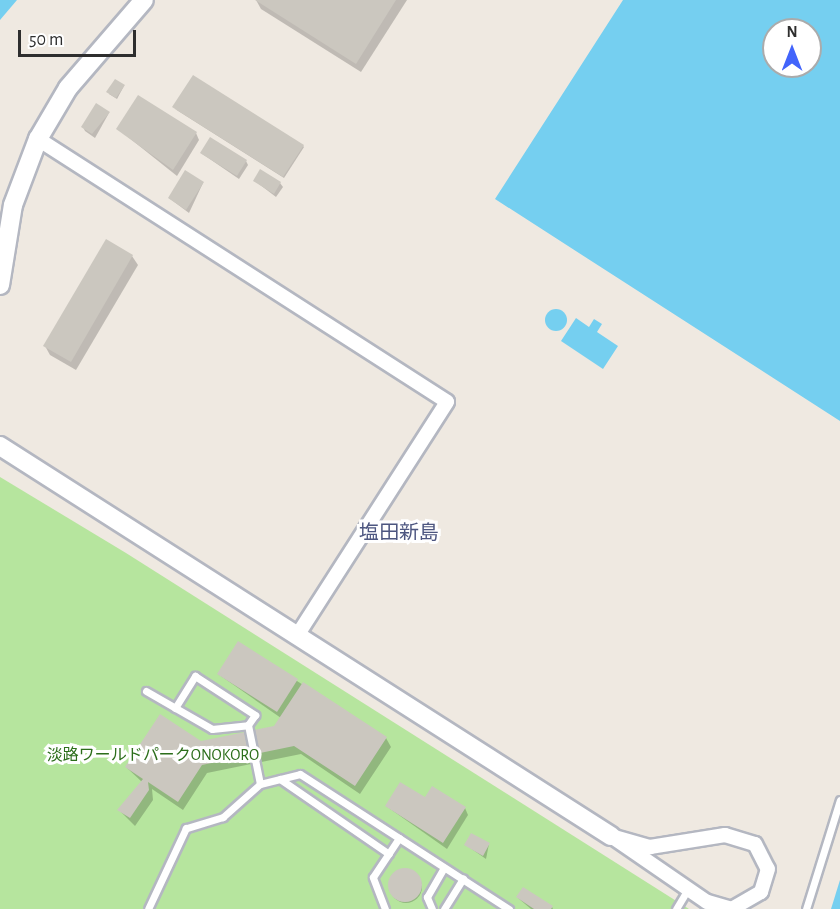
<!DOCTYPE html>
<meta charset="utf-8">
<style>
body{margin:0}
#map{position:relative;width:840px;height:909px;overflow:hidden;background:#efe9e1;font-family:"Alegreya Sans","Noto Sans JP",sans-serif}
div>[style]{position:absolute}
.green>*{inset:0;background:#b6e59e}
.water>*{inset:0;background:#75cff0}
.round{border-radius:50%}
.shadow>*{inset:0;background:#0003}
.building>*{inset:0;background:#cbc7bf}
.roads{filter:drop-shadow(2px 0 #b4b7c1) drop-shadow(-2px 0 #b4b7c1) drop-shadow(0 2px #b4b7c1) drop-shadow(0 -2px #b4b7c1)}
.service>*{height:7px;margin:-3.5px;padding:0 3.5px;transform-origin:3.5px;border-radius:3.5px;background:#fff}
.minor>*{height:14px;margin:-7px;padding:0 7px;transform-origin:7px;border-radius:7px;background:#fff}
.tertiary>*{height:18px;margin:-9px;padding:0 9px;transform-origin:9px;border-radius:9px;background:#fff}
span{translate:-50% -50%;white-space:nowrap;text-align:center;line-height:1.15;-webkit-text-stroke:6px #fff;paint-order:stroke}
.park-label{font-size:16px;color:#2c6e1b}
.quarter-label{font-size:20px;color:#4d5680}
.north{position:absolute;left:762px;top:18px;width:60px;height:60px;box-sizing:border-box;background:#fff;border:2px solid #ababab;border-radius:50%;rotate:0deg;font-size:16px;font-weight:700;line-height:24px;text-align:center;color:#2e2e2e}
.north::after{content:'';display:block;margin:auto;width:21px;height:27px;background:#4264fb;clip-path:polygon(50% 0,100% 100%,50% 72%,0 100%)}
.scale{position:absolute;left:18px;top:30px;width:118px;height:27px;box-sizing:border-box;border:3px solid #2e2e2e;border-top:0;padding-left:8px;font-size:18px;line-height:21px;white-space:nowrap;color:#2e2e2e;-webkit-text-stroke:4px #fff;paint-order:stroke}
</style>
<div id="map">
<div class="green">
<div style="clip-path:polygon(0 477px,126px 553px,689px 909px,0 909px)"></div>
</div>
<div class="water">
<div style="clip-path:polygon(0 0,17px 0,0 20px)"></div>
<div style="clip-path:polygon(evenodd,623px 0,840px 0,840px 421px,495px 199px,623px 0,774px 30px,810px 30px,810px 66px,774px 66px,774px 30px)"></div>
<div class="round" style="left:545px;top:309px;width:22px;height:22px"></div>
<div style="clip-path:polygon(576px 318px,589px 327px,594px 319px,602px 324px,597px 332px,618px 346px,603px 369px,561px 341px)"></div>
<div style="clip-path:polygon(840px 880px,840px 909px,831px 909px)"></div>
</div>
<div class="shadow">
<div style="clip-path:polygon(256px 0,407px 0,361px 72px,261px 9px)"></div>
<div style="clip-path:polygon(124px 86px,117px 99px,109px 94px)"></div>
<div style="clip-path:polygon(175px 109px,303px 146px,304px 147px,284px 178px)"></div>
<div style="clip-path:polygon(109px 113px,95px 138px,85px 131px,83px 127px)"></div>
<div style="clip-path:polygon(118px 129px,196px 133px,199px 140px,177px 176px)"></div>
<div style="clip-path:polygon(201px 153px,246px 161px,248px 165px,239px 179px)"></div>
<div style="clip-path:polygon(255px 181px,280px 183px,283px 187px,276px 197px)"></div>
<div style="clip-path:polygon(203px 183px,189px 213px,169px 198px)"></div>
<div style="clip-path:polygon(132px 256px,138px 265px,76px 370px,50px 355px,45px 346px)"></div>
<div style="clip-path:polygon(218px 674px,297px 681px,386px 738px,391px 747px,360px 794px,301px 754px,207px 773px,183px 810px,152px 789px,153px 800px,135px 826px,119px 810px,142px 782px,126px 767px,275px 727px,281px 718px)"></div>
<div style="clip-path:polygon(425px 799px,465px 808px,468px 815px,447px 849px,386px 806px)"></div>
<div style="clip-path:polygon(489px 844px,486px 859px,466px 845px)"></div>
<div class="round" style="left:390px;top:871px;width:32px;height:32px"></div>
<div style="clip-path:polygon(518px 898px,552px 907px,553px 909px,531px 909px)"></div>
</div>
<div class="building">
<div style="clip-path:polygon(255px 0,396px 0,356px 64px)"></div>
<div style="clip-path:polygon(193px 75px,304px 145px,283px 177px,172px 107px)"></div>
<div style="clip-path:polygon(115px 79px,125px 85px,116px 98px,106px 92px)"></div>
<div style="clip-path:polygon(138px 95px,197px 132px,173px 170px,116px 129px)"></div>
<div style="clip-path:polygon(96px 103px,110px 112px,92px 134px,81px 127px)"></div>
<div style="clip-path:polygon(210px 137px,247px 160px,237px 176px,200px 153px)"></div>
<div style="clip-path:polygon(260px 169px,281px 182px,274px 194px,253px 181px)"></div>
<div style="clip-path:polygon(185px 170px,204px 182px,186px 210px,168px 198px)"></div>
<div style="clip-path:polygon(106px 239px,133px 255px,71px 362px,43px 346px)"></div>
<div style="clip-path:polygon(238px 641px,298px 679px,277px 712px,217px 674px)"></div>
<div style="clip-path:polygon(303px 682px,387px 737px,355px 786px,294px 746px,202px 765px,178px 802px,148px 782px,149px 790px,130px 818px,117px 810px,143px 779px,125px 767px,160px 714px,201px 741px,274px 726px)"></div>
<div style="clip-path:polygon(400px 782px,425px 797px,432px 786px,466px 807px,443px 843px,385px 806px)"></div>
<div style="clip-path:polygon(471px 833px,490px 843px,483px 856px,464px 845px)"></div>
<div class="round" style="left:388px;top:868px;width:34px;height:34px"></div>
<div style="clip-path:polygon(523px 887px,553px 906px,551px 909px,534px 909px,516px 897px)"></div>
</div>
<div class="roads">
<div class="service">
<div style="left:146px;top:691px;width:76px;rotate:29.9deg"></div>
<div style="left:212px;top:729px;width:36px;rotate:-6deg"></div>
<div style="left:248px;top:725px;width:60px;rotate:78.5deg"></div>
<div style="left:260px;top:784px;width:50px;rotate:138.3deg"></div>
<div style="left:223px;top:817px;width:39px;rotate:163deg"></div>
<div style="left:186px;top:828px;width:89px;rotate:115.1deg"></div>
<div style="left:175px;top:708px;width:38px;rotate:-58deg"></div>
<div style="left:195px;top:676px;width:72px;rotate:33deg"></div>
<div style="left:255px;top:715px;width:12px;rotate:125deg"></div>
<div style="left:280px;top:779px;width:132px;rotate:34.5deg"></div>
<div style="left:260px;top:784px;width:41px;rotate:-14deg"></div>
<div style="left:300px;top:774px;width:249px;rotate:32.9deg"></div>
<div style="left:385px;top:909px;width:34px;rotate:-111deg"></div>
<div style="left:373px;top:877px;width:47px;rotate:-56.3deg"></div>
<div style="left:432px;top:909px;width:13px;rotate:-113deg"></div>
<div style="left:427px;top:897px;width:34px;rotate:-60deg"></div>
<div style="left:444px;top:909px;width:36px;rotate:-58deg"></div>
<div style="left:676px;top:909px;width:23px;rotate:-59deg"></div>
<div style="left:806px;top:909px;width:114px;rotate:-72.7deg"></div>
</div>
<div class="minor">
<div style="left:38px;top:139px;width:486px;rotate:32.7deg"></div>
<div style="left:447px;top:402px;width:278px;rotate:122.7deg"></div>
<div style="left:725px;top:835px;width:31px;rotate:17deg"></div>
<div style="left:755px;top:844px;width:28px;rotate:63deg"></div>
<div style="left:768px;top:869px;width:24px;rotate:107deg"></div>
<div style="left:761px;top:892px;width:34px;rotate:150deg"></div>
<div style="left:732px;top:909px;width:26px;rotate:-164deg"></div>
<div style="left:707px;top:902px;width:116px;rotate:-145.5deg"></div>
<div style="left:611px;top:836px;width:41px;rotate:15.8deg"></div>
<div style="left:650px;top:847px;width:76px;rotate:-9.1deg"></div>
</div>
<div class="tertiary">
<div style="left:0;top:285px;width:81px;rotate:-80.8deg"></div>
<div style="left:13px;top:205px;width:71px;rotate:-69.3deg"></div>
<div style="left:38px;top:139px;width:59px;rotate:-59.5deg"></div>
<div style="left:68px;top:88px;width:116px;rotate:-49.2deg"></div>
<div style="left:0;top:446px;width:725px;rotate:32.55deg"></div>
</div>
</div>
<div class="park-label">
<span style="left:153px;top:755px">淡路ワールドパークONOKORO</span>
</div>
<div class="quarter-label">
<span style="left:399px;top:533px">塩田新島</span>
</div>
<div class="north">N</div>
<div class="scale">50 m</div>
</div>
